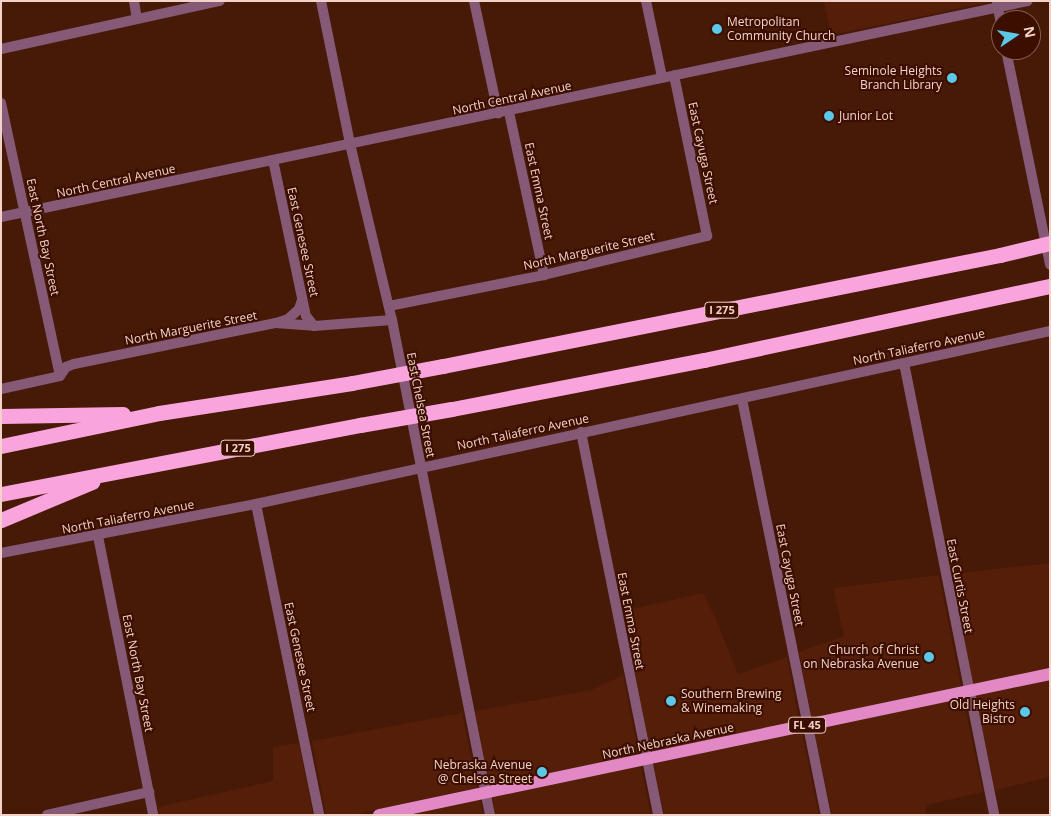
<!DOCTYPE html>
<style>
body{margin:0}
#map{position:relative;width:1051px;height:816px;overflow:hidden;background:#471907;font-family:"Open Sans",sans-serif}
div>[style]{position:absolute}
.built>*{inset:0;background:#551e09}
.minor>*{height:10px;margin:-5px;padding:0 5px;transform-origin:5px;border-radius:5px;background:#865a77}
.tertiary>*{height:10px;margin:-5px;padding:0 5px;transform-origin:5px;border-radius:5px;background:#865a77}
.primary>*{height:12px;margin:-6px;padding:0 6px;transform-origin:6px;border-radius:6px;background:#e188c5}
.motorway>*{height:15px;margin:-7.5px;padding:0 7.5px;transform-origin:7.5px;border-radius:7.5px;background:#faa4de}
.motorway-bridge>*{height:15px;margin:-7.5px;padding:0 7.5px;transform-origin:7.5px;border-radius:7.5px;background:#faa4de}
.dots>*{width:14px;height:14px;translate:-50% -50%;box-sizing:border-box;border:2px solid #3c0e00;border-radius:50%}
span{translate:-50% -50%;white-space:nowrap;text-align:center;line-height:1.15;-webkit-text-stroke:4px #3c0e00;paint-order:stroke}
.shield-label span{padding:1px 4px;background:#3c0e00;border:1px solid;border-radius:4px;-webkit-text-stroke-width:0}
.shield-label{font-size:11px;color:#f3d3c9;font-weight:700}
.poi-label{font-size:12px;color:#f3d3c9}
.left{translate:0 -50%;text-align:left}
.right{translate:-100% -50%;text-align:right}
.street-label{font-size:12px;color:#f3d3c9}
.frame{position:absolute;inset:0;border:2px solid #f3d3c9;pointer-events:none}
.north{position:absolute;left:991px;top:10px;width:50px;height:50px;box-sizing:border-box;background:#3c0e00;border:1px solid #855d50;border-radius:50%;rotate:78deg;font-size:14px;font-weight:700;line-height:20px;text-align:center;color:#f3d3c9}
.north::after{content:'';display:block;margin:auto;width:18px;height:22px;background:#5bc8e7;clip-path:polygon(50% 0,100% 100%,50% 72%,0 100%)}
</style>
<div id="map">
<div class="built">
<div style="clip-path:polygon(824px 1px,986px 1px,986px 3px,831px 35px)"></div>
<div style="clip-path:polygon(1050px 563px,1050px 668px,973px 684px,952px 574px)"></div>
<div style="clip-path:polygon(939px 575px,961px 687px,812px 719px,799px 652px,844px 636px,833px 588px)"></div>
<div style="clip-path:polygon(703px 593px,715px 617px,738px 674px,787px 657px,799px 721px,651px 753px,632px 657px,628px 610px)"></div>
<div style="clip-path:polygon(623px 675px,639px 755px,489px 785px,475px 711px,591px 690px)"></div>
<div style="clip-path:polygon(1050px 679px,1050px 777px,995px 790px,975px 695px)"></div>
<div style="clip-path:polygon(963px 698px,983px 792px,926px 805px,925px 815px,832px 815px,814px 730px)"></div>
<div style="clip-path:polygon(462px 713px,477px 788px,353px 815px,326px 815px,312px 741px)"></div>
<div style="clip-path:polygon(802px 732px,819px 815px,664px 815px,653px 764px)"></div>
<div style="clip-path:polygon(299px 743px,313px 815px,160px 815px,158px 807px,273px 781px,273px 747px)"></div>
<div style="clip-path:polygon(641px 766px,651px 815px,496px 815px,492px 796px)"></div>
<div style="clip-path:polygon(480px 799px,483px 815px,406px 815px)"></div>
</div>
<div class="minor">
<div style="left:134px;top:1px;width:18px;rotate:81deg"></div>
<div style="left:321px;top:1px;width:146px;rotate:78.5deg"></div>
<div style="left:350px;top:144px;width:181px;rotate:76.6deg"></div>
<div style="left:392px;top:320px;width:505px;rotate:78.8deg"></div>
<div style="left:474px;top:1px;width:115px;rotate:77.9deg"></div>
<div style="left:646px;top:1px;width:78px;rotate:78.1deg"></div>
<div style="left:1px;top:49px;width:224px;rotate:-12.4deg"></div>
<div style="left:1px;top:103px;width:279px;rotate:77.8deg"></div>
<div style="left:509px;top:112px;width:167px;rotate:77.9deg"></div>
<div style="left:273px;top:160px;width:159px;rotate:78.1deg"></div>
<div style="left:306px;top:316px;width:13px;rotate:51deg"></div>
<div style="left:389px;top:306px;width:158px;rotate:-11.3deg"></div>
<div style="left:544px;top:275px;width:168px;rotate:-13.5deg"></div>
<div style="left:707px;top:236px;width:164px;rotate:-101.6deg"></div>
<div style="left:276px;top:323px;width:13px;rotate:-18deg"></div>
<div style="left:288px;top:319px;width:15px;rotate:-42deg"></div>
<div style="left:299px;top:309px;width:9px;rotate:-72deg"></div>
<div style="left:904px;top:363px;width:461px;rotate:78.7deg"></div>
<div style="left:1px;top:389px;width:60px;rotate:-12.4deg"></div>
<div style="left:60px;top:376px;width:11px;rotate:-56deg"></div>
<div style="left:66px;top:367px;width:9px;rotate:-21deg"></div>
<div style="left:74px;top:364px;width:205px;rotate:-11.5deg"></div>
<div style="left:275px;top:323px;width:39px;rotate:4deg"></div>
<div style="left:314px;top:326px;width:78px;rotate:-4.4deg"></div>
<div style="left:742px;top:399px;width:424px;rotate:78.6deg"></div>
<div style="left:581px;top:432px;width:391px;rotate:78.6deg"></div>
<div style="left:256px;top:504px;width:317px;rotate:78.5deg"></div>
<div style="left:98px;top:536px;width:284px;rotate:78.8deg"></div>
<div style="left:1px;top:553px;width:260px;rotate:-10.9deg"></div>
<div style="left:256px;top:504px;width:813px;rotate:-12.29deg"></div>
<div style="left:47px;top:815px;width:105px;rotate:-12.7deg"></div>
</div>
<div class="tertiary">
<div style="left:997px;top:2px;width:23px;rotate:80deg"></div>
<div style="left:1006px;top:50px;width:219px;rotate:78.4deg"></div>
<div style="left:1px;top:217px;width:1049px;rotate:-11.88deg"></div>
</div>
<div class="primary">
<div style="left:379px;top:815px;width:686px;rotate:-11.87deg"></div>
</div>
<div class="motorway">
<div style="left:443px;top:366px;width:568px;rotate:-11.27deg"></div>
<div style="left:452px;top:409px;width:257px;rotate:-11deg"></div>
<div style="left:704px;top:360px;width:354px;rotate:-12.1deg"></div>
<div style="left:1px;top:416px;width:122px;rotate:-0.9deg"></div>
<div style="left:1px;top:446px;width:161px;rotate:-11.8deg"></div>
<div style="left:159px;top:413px;width:195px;rotate:-8.8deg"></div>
<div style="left:1px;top:494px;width:366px;rotate:-10.9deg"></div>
<div style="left:1px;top:520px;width:99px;rotate:-22.7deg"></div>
</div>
<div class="motorway-bridge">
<div style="left:1000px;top:255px;width:51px;rotate:-13.5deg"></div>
<div style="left:352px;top:383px;width:93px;rotate:-10.6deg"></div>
<div style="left:360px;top:425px;width:93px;rotate:-9.9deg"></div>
</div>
<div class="dots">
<div style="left:717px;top:29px;background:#5bc8e7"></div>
<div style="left:952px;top:78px;background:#5bc8e7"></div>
<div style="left:829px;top:116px;background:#5bc8e7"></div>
<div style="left:929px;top:657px;background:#5bc8e7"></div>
<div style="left:671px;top:701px;background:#5bc8e7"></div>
<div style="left:1025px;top:712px;background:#5bc8e7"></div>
<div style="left:542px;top:772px;background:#5bc8e7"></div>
</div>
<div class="shield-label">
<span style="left:722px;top:310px">I 275</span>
<span style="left:238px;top:448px">I 275</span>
<span style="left:807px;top:725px">FL 45</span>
</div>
<div class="poi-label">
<span class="left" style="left:727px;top:29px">Metropolitan<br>Community Church</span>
<span class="right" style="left:942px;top:78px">Seminole Heights<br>Branch Library</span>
<span class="left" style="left:839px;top:116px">Junior Lot</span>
<span class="right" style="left:919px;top:657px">Church of Christ<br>on Nebraska Avenue</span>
<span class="left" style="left:681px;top:701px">Southern Brewing<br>&amp; Winemaking</span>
<span class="right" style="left:1015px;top:712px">Old Heights<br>Bistro</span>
<span class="right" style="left:532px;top:772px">Nebraska Avenue<br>@ Chelsea Street</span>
</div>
<div class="street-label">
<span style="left:512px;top:98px;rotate:-12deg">North Central Avenue</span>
<span style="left:703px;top:153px;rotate:78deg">East Cayuga Street</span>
<span style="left:116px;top:181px;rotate:-12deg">North Central Avenue</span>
<span style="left:539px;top:191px;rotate:78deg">East Emma Street</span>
<span style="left:43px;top:237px;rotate:78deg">East North Bay Street</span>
<span style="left:303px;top:242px;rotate:78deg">East Genesee Street</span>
<span style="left:589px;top:251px;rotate:-13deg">North Marguerite Street</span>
<span style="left:191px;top:328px;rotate:-11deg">North Marguerite Street</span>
<span style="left:919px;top:347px;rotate:-12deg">North Taliaferro Avenue</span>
<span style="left:421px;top:405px;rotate:79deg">East Chelsea Street</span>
<span style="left:523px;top:432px;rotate:-12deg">North Taliaferro Avenue</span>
<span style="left:128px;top:517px;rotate:-11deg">North Taliaferro Avenue</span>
<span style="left:790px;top:575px;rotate:79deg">East Cayuga Street</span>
<span style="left:960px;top:586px;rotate:79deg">East Curtis Street</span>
<span style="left:631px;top:621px;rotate:79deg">East Emma Street</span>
<span style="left:300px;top:657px;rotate:78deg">East Genesee Street</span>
<span style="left:138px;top:673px;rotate:79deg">East North Bay Street</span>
<span style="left:668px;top:741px;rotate:-12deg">North Nebraska Avenue</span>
</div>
<div class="frame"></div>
<div class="north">N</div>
</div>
